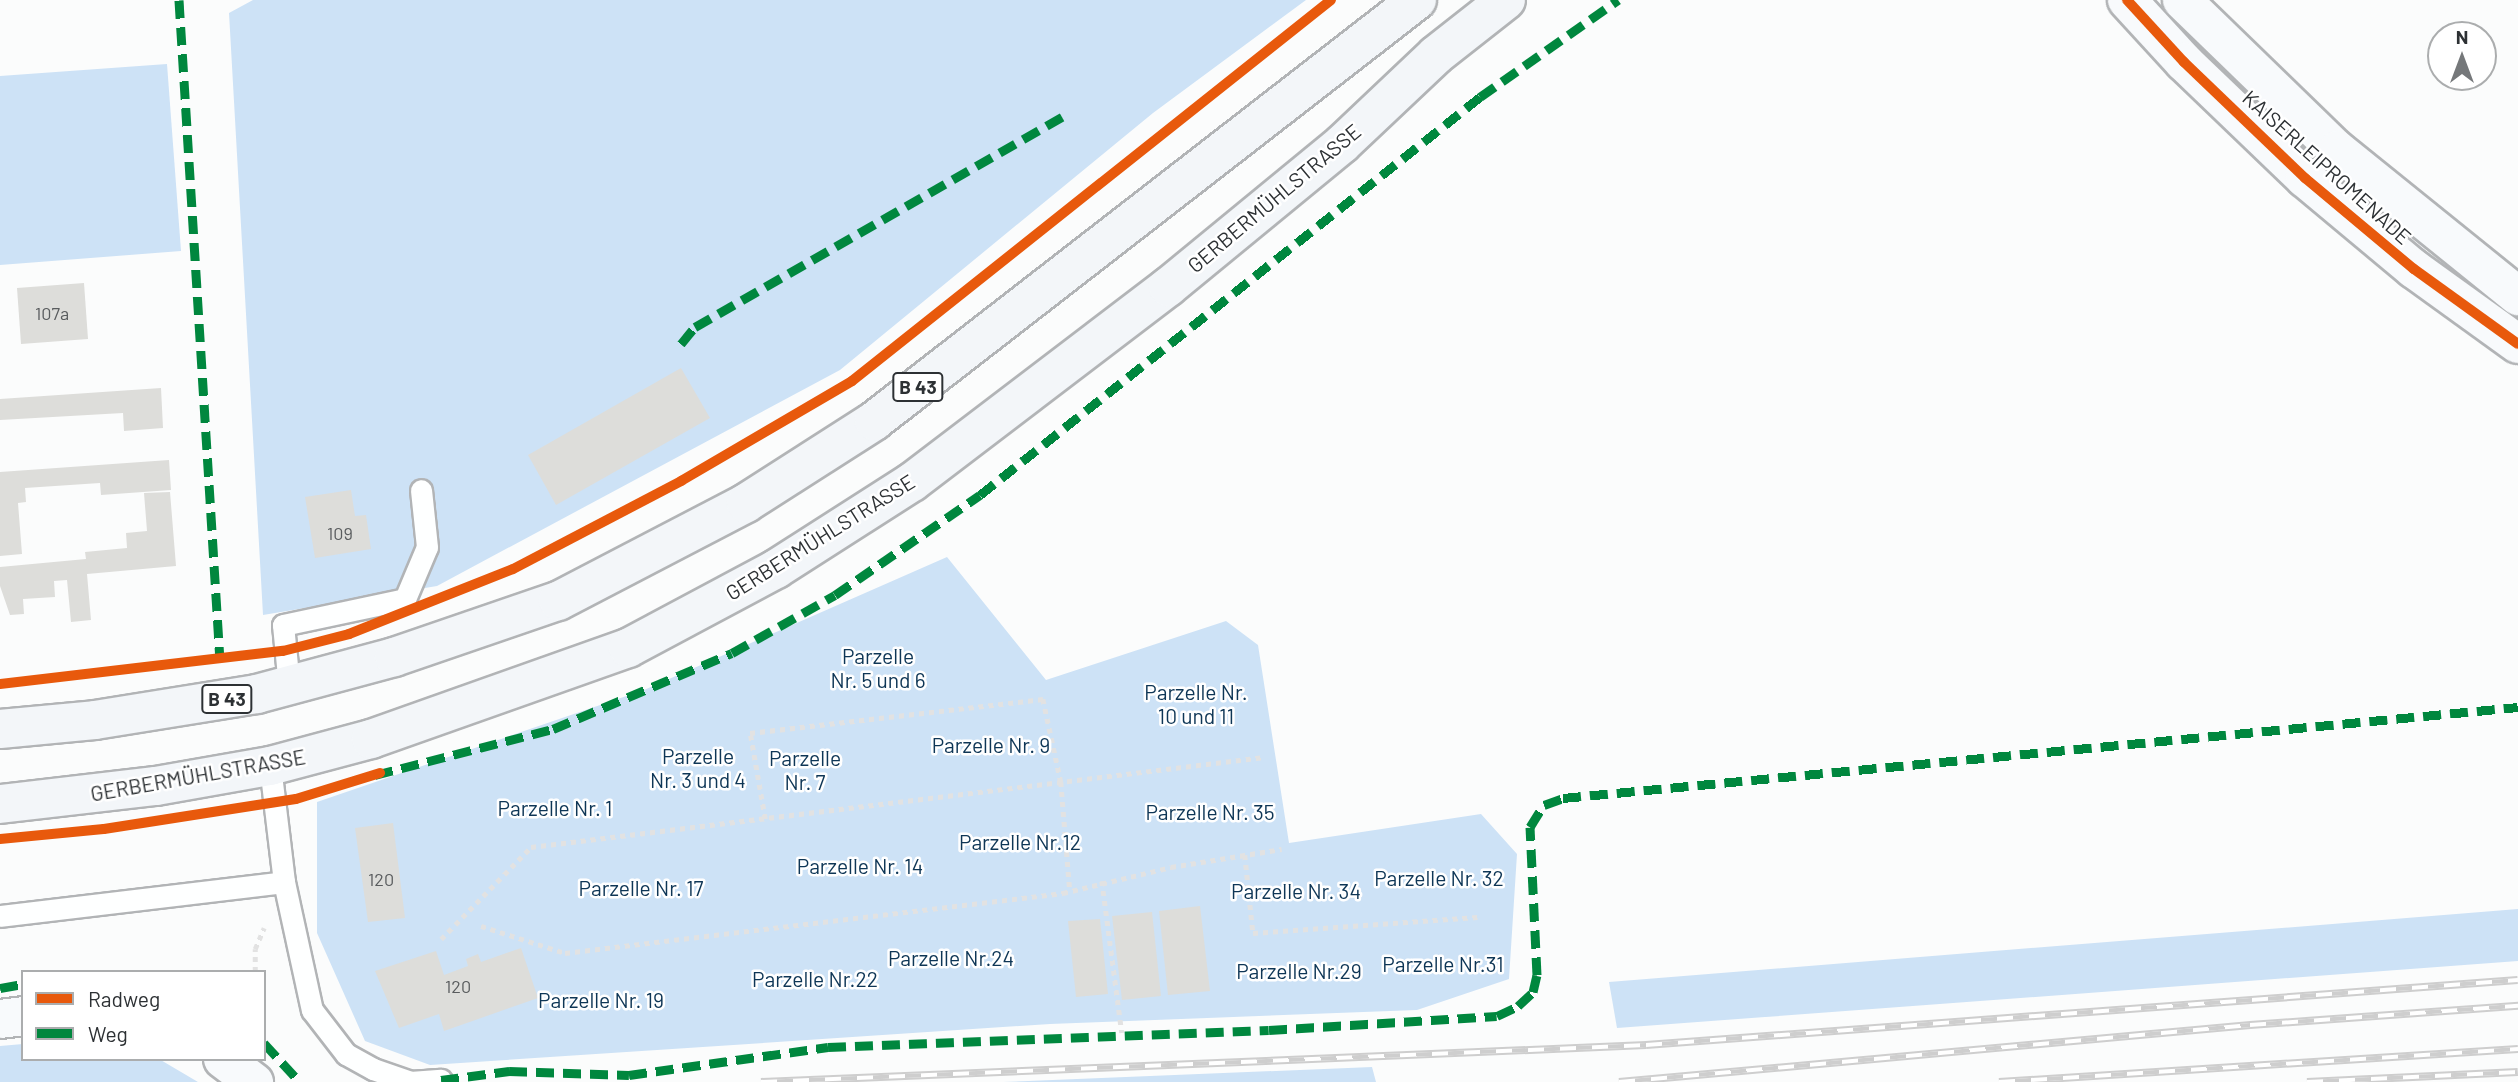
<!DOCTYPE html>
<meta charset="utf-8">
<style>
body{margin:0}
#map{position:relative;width:2518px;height:1082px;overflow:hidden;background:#fbfcfc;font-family:Barlow,sans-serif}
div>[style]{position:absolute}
.green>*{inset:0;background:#cde2f6}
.building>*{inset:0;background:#ddddda}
.path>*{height:4.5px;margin-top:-2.25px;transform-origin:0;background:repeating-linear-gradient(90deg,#e2e2e2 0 5px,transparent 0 10px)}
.roads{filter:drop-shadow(2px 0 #b2b4b6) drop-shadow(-2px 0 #b2b4b6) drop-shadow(0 2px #b2b4b6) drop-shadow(0 -2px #b2b4b6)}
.lane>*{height:21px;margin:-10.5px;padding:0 10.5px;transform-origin:10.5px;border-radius:10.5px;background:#feffff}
.secondary>*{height:38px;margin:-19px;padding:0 19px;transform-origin:19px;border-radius:19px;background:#f8fafc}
.primary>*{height:38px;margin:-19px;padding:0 19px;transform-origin:19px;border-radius:19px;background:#f3f6f9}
.rail>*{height:8px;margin-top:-4px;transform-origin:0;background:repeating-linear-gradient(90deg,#fff 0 16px,#cecece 0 32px);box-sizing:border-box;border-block:2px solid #cecece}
.quiet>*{height:9px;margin-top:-4.5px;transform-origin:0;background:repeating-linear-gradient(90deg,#00873e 0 18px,transparent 0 27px)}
.cycleway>*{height:10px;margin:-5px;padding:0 5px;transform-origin:5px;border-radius:5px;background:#e8590c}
span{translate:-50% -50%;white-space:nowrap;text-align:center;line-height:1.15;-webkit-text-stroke:5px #fff;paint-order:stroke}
.number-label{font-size:18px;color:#595c5e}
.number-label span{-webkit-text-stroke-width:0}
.shield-label span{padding:2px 5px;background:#fff;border:2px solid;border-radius:5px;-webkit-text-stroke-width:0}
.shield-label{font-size:19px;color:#2d3134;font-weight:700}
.street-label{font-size:21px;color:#2d3134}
.park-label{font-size:21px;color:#0e3656}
.legend{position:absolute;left:21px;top:970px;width:245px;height:91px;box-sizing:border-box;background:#fff;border:2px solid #abadae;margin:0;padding:9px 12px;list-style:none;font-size:21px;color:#2d3134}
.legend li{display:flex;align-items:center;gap:14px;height:35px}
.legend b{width:35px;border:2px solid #abadae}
.north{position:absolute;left:2427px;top:21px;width:70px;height:70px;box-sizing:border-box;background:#fff;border:2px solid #abadae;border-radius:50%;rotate:0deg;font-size:19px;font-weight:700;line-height:28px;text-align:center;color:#2d3134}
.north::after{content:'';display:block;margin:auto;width:24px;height:32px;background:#75787a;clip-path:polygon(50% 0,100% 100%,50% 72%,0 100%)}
</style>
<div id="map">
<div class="green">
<div style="clip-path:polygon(253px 0,1306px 0,1153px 113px,840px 370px,437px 586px,263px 615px,229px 13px)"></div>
<div style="clip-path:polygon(167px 64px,181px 251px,0 265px,0 76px)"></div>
<div style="clip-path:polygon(947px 557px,1046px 680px,1226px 621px,1258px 645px,1289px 843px,1481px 814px,1517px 854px,1509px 979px,1417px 1010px,1050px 1024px,430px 1065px,365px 1041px,317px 933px,317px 802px,644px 690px)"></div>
<div style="clip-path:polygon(2518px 909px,2518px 961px,1617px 1028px,1609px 982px)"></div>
<div style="clip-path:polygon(23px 1044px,23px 1059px,159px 1059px,198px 1082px,0 1082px,0 1046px)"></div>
<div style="clip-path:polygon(1372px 1067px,1376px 1082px,1003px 1082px)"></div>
</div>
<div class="building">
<div style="clip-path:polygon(84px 283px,88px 339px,21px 344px,17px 288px)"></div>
<div style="clip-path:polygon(681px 368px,710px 418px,556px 505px,528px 455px)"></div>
<div style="clip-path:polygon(161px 388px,163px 428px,124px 431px,123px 413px,0 420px,0 399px)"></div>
<div style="clip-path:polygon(169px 460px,171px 490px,101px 495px,100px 483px,25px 488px,26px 502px,18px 503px,22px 554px,0 556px,0 472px)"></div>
<div style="clip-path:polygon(351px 490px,355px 516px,366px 515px,371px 549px,315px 558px,305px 497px)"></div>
<div style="clip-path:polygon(170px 492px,176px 566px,87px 574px,91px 620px,71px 622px,67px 580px,54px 581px,55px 597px,23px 599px,24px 614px,10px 615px,0 586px,0 567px,86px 559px,85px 552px,127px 548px,126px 533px,147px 531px,144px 493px)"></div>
<div style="clip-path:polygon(393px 823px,405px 918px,368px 922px,355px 828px)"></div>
<div style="clip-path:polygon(1200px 906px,1210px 991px,1168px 995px,1159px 911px)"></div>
<div style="clip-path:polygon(1152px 912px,1161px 996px,1122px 1000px,1112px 916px)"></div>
<div style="clip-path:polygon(1100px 919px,1108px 994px,1076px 997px,1068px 921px)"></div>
<div style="clip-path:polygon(521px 948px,538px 998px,444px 1031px,439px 1014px,399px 1028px,375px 971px,436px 951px,444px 975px,468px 966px,466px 959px,478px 954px,481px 962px)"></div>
</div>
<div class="path">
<div style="left:458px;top:591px;width:59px;rotate:-21.8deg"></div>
<div style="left:513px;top:569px;width:190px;rotate:-27.6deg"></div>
<div style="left:681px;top:481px;width:198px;rotate:-30.3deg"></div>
<div style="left:852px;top:381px;width:612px;rotate:-38.5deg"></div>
<div style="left:0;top:684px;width:185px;rotate:-6.2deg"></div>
<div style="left:765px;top:819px;width:87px;rotate:-99.9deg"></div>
<div style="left:750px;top:733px;width:295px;rotate:-6.6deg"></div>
<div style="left:1043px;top:699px;width:85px;rotate:77.8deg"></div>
<div style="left:1061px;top:782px;width:109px;rotate:85.3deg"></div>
<div style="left:1245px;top:855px;width:78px;rotate:84.1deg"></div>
<div style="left:1253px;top:933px;width:225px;rotate:-4.1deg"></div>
<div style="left:1102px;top:881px;width:153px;rotate:82.5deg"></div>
<div style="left:481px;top:926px;width:88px;rotate:17.8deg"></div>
<div style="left:565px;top:953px;width:502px;rotate:-6.87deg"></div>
<div style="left:1063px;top:893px;width:111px;rotate:-13.5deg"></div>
<div style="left:1171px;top:867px;width:112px;rotate:-9.2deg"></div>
<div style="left:441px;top:939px;width:129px;rotate:-45.6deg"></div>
<div style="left:531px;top:847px;width:739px;rotate:-7deg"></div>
<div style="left:255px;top:972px;width:23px;rotate:-90deg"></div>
<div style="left:255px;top:949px;width:23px;rotate:-67deg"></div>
</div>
<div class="roads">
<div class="lane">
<div style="left:289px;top:686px;width:61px;rotate:-95.6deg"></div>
<div style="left:283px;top:625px;width:125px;rotate:-12deg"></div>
<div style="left:405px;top:599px;width:56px;rotate:-67.1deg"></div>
<div style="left:427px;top:547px;width:57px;rotate:-96deg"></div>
<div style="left:270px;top:766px;width:117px;rotate:83.1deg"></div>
<div style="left:284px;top:882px;width:131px;rotate:77.7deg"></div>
<div style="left:312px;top:1010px;width:56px;rotate:52.3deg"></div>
<div style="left:346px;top:1054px;width:31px;rotate:29deg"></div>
<div style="left:373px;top:1069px;width:39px;rotate:19deg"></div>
<div style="left:410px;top:1082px;width:31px;rotate:-4deg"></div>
<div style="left:0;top:916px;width:286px;rotate:-6.8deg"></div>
</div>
<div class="secondary">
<div style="left:2127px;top:0;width:84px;rotate:47.4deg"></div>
<div style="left:2184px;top:62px;width:168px;rotate:43.8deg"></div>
<div style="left:2305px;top:178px;width:142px;rotate:39.9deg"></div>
<div style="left:2414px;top:269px;width:128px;rotate:35.8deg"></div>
<div style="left:2182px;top:0;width:216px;rotate:44.1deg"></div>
<div style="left:2337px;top:150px;width:233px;rotate:38.9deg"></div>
<div style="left:0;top:1019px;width:23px;rotate:-7deg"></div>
<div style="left:223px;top:1059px;width:39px;rotate:37deg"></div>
</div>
<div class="primary">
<div style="left:0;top:729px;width:95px;rotate:-5.4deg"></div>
<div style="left:95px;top:720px;width:164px;rotate:-9.1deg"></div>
<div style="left:257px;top:694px;width:142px;rotate:-15.1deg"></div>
<div style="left:394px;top:657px;width:173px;rotate:-18.9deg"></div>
<div style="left:558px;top:601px;width:212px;rotate:-27.5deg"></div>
<div style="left:746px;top:503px;width:152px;rotate:-32.6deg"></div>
<div style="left:874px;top:421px;width:687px;rotate:-37.79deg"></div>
<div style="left:0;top:804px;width:157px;rotate:-6.6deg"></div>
<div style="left:156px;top:786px;width:116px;rotate:-10deg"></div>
<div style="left:270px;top:766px;width:105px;rotate:-15deg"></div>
<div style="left:371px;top:739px;width:273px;rotate:-19.5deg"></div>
<div style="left:628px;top:648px;width:168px;rotate:-28.1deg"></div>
<div style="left:776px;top:569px;width:161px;rotate:-32.6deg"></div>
<div style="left:912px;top:482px;width:322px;rotate:-37.3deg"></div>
<div style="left:1168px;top:287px;width:225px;rotate:-39.4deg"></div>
<div style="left:1342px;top:144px;width:129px;rotate:-43.4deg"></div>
<div style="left:1436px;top:55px;width:89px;rotate:-38.2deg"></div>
</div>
</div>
<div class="rail">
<div style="left:761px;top:1082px;width:886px;rotate:-2.39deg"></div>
<div style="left:1646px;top:1045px;width:874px;rotate:-4.26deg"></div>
<div style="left:1619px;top:1082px;width:634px;rotate:-5.16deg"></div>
<div style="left:2250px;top:1025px;width:269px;rotate:-4.1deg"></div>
<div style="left:1999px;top:1082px;width:520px;rotate:-3.64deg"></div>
<div style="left:2307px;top:1082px;width:211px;rotate:-2.7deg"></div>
</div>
<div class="quiet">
<div style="left:179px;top:0;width:661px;rotate:86.45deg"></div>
<div style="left:681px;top:344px;width:22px;rotate:-51deg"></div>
<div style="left:695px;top:327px;width:424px;rotate:-29.8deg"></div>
<div style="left:375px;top:775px;width:184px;rotate:-14.5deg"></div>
<div style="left:553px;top:729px;width:194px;rotate:-23deg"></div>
<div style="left:732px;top:653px;width:118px;rotate:-29.4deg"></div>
<div style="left:835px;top:595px;width:176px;rotate:-34.6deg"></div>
<div style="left:980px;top:495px;width:639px;rotate:-38.52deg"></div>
<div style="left:1480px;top:97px;width:169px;rotate:-35.1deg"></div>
<div style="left:0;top:988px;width:23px;rotate:-10deg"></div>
<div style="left:264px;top:1043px;width:53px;rotate:47.3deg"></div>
<div style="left:441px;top:1080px;width:69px;rotate:-7.5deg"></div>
<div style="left:509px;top:1071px;width:120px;rotate:1.9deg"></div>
<div style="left:629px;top:1075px;width:201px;rotate:-8deg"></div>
<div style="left:828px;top:1047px;width:441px;rotate:-2.2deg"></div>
<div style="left:1269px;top:1030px;width:228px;rotate:-3.5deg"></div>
<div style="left:1497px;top:1016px;width:23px;rotate:-25deg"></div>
<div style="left:1518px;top:1006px;width:21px;rotate:-43deg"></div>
<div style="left:1533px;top:992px;width:17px;rotate:-77deg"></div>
<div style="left:1537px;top:975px;width:148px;rotate:-92.7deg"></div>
<div style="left:1530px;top:827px;width:26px;rotate:-58deg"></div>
<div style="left:1544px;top:805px;width:20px;rotate:-20deg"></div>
<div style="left:1563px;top:798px;width:959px;rotate:-5.44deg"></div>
</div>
<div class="cycleway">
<div style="left:2127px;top:0;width:84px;rotate:47.4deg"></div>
<div style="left:2184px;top:62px;width:168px;rotate:43.8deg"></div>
<div style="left:2305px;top:178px;width:142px;rotate:39.9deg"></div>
<div style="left:2414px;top:269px;width:128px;rotate:35.8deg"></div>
<div style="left:0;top:684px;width:285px;rotate:-6.7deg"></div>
<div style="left:283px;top:651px;width:68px;rotate:-14.4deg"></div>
<div style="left:349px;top:634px;width:176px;rotate:-21.6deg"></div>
<div style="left:513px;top:569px;width:190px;rotate:-27.6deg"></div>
<div style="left:681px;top:481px;width:198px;rotate:-30.3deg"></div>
<div style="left:852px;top:381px;width:612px;rotate:-38.5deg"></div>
<div style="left:0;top:839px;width:104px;rotate:-5.5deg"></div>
<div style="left:104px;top:829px;width:194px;rotate:-8.9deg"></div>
<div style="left:296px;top:799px;width:88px;rotate:-17.2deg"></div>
</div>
<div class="number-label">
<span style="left:52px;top:313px">107a</span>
<span style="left:340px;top:533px">109</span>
<span style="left:381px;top:879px">120</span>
<span style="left:458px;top:986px">120</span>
</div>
<div class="shield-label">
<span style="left:918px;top:387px">B 43</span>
<span style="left:227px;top:699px">B 43</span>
</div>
<div class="street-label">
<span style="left:2327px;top:167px;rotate:42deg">KAISERLEIPROMENADE</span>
<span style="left:1274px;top:198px;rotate:-40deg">GERBERMÜHLSTRASSE</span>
<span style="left:820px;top:537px;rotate:-32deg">GERBERMÜHLSTRASSE</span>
<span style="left:198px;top:775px;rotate:-10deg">GERBERMÜHLSTRASSE</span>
</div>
<div class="park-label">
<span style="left:878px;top:668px">Parzelle<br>Nr. 5 und 6</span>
<span style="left:1196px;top:704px">Parzelle Nr.<br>10 und 11</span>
<span style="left:991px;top:745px">Parzelle Nr. 9</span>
<span style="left:698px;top:768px">Parzelle<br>Nr. 3 und 4</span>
<span style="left:805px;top:770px">Parzelle<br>Nr. 7</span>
<span style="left:555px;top:808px">Parzelle Nr. 1</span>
<span style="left:1210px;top:812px">Parzelle Nr. 35</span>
<span style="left:1020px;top:842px">Parzelle Nr.12</span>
<span style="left:860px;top:866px">Parzelle Nr. 14</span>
<span style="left:1439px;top:878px">Parzelle Nr. 32</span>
<span style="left:641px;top:888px">Parzelle Nr. 17</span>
<span style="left:1296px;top:891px">Parzelle Nr. 34</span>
<span style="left:951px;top:958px">Parzelle Nr.24</span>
<span style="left:1443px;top:964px">Parzelle Nr.31</span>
<span style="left:1299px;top:971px">Parzelle Nr.29</span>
<span style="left:815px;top:979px">Parzelle Nr.22</span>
<span style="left:601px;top:1000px">Parzelle Nr. 19</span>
</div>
<ul class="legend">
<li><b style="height:9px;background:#e8590c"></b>Radweg</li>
<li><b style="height:9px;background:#00873e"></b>Weg</li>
</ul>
<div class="north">N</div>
</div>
